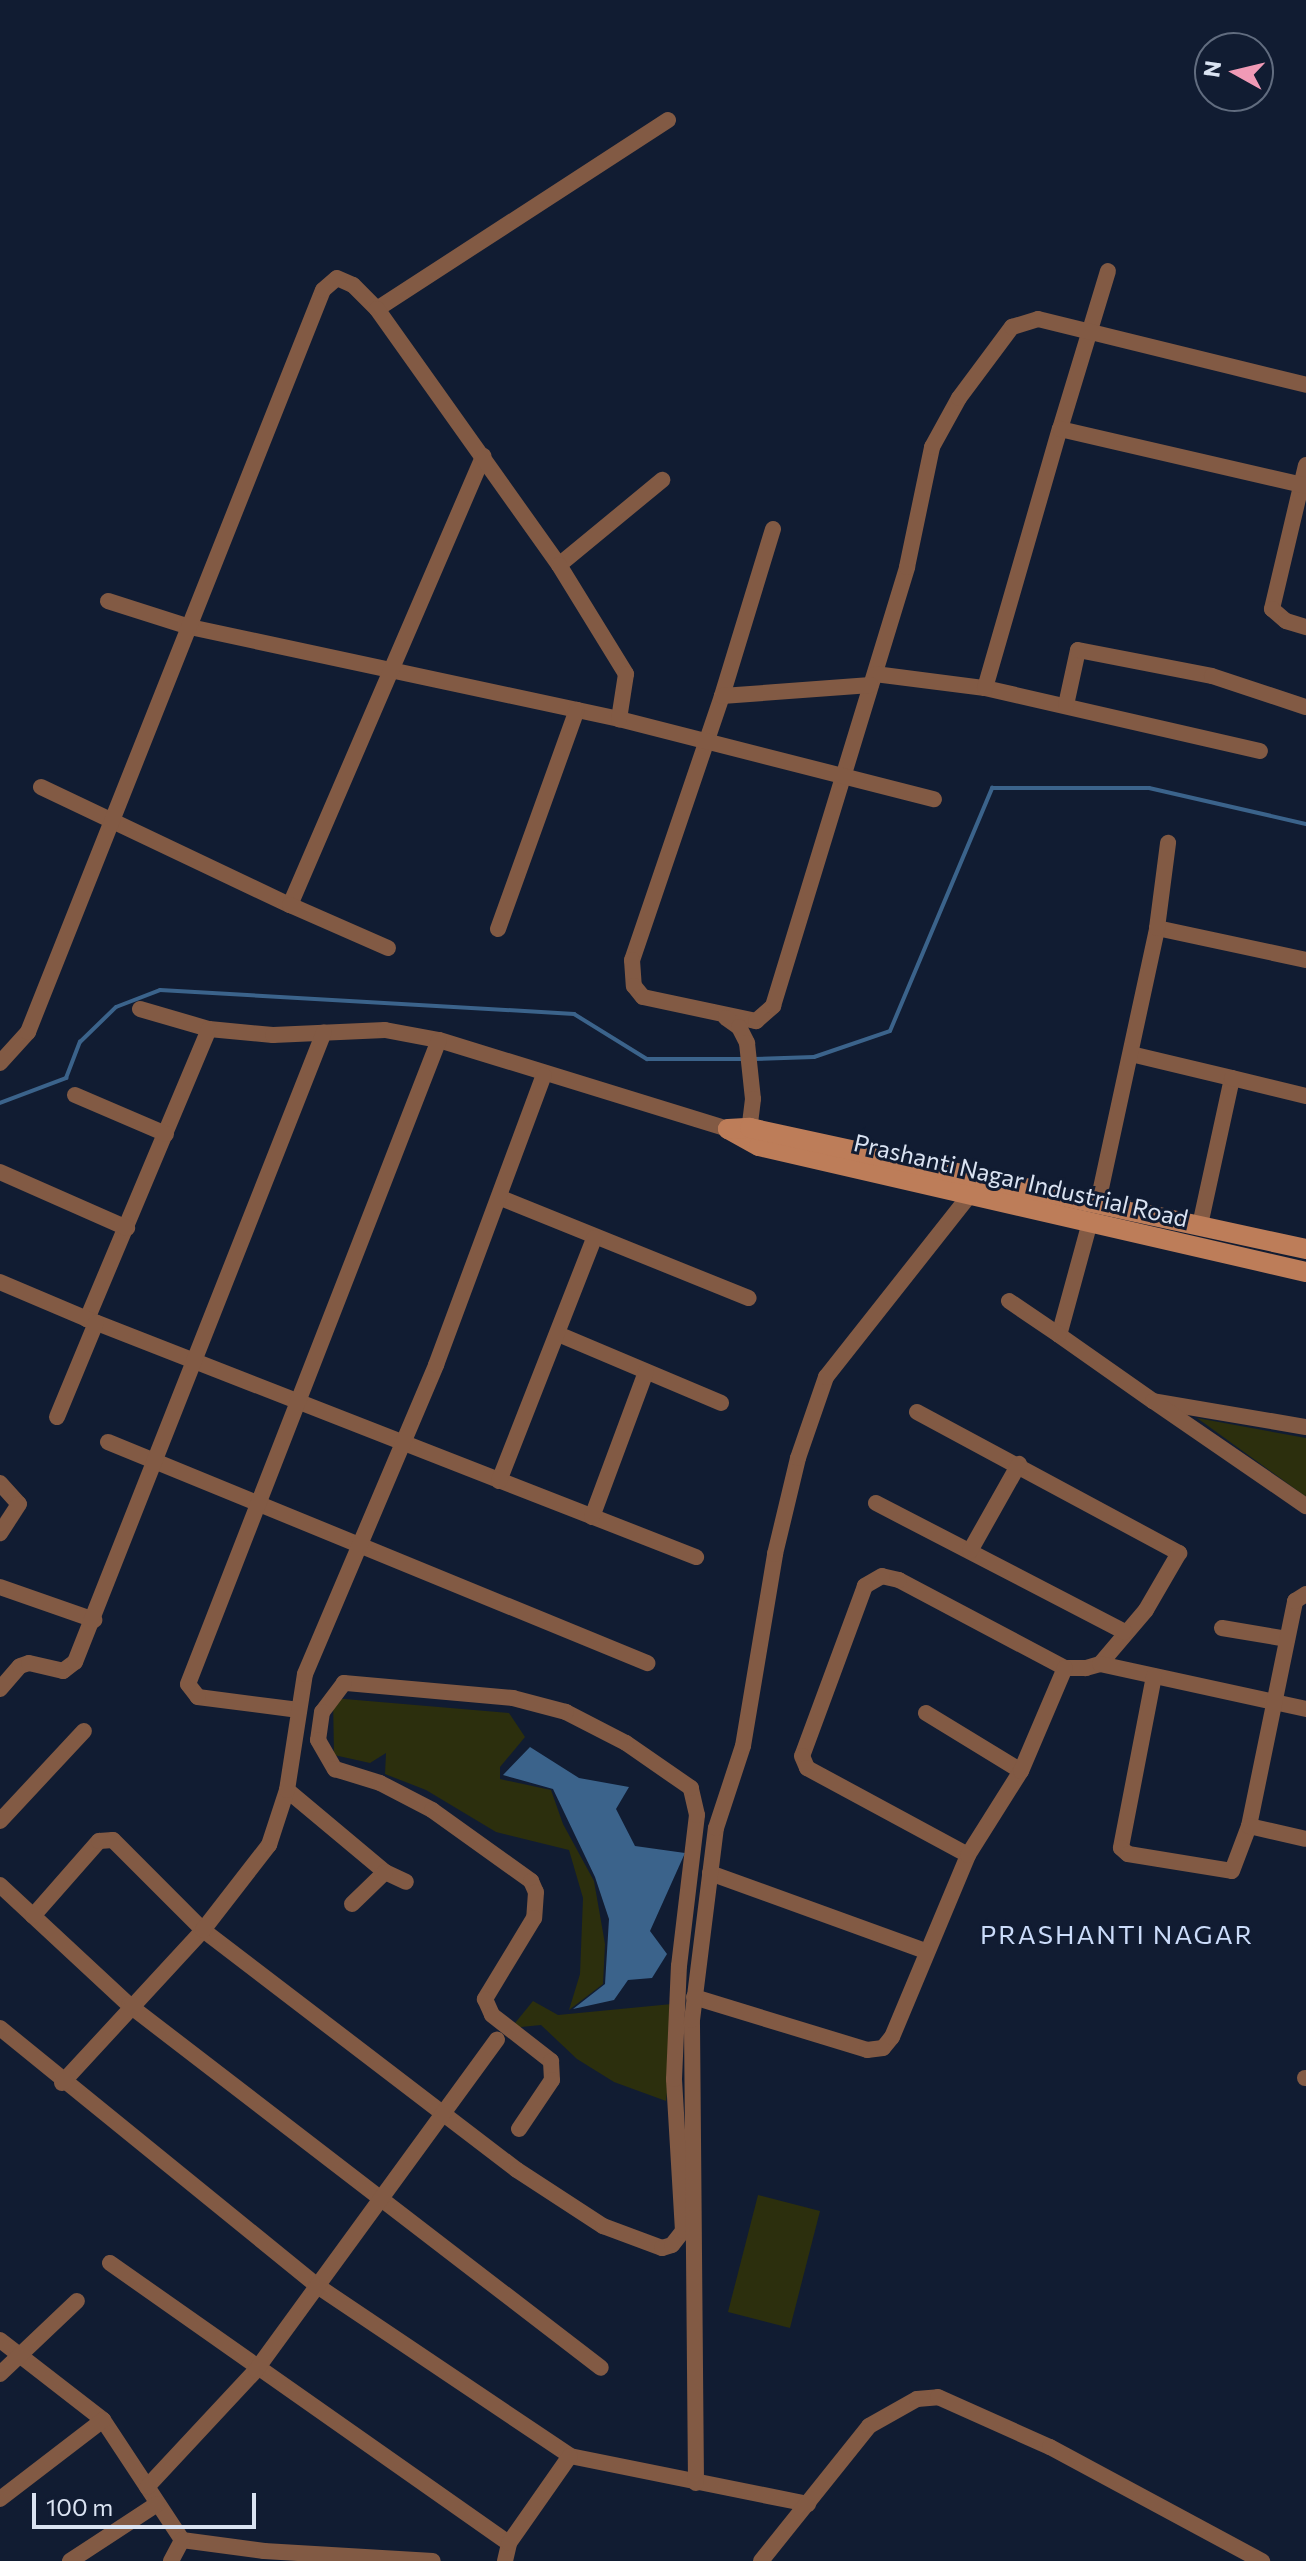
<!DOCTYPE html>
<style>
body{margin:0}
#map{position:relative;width:1306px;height:2561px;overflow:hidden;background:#111c32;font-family:Commissioner,sans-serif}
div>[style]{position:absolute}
.green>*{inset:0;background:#2c2f0d}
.water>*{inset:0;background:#3b638b}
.stream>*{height:4px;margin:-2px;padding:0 2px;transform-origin:2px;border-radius:2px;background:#3b638b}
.street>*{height:16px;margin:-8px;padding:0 8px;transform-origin:8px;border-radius:8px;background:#825a44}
.secondary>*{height:20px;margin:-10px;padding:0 10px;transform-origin:10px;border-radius:10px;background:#bd7d59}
span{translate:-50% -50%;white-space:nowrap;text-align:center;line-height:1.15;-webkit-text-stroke:6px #111c32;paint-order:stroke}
.street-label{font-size:24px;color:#dae3f2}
.neighbourhood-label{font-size:26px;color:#cbdcfa;letter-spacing:2px}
.north{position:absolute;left:1194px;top:32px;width:80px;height:80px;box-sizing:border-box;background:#111c32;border:2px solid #616c7f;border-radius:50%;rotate:278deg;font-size:22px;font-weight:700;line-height:32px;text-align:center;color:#dae3f2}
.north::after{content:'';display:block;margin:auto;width:28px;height:36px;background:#f09ab6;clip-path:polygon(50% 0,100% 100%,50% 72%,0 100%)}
.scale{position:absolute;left:32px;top:2493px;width:224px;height:36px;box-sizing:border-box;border:4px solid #dae3f2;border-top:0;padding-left:10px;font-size:24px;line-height:28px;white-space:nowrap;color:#dae3f2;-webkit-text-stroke:6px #111c32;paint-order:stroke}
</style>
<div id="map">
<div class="green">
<div style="clip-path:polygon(1197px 1418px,1306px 1438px,1306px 1496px,1305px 1496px)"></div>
<div style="clip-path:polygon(333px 1698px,509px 1713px,525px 1737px,500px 1767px,500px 1779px,551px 1790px,563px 1824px,594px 1881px,605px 1944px,603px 1984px,569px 2010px,580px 1974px,583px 1898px,569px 1850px,496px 1832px,426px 1790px,385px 1774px,386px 1753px,370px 1763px,334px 1755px)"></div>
<div style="clip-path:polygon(533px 2001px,558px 2015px,672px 2004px,674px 2034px,666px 2101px,614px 2082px,577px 2059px,541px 2025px,511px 2028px)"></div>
<div style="clip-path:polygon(758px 2195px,820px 2211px,790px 2328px,728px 2312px)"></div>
</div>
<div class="water">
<div style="clip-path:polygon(530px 1747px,579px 1778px,629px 1787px,616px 1809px,635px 1846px,685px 1853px,650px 1931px,667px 1954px,652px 1978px,628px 1980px,614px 2000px,573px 2009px,605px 1984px,609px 1919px,595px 1877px,553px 1789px,503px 1775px)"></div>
</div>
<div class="stream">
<div style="left:754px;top:1059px;width:60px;rotate:-1.9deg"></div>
<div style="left:814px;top:1057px;width:80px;rotate:-18.9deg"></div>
<div style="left:890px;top:1031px;width:264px;rotate:-67.2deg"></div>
<div style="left:992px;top:788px;width:157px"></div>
<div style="left:1149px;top:788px;width:161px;rotate:12.9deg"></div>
<div style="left:0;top:1103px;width:71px;rotate:-20.7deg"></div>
<div style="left:66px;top:1078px;width:39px;rotate:-69deg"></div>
<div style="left:80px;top:1042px;width:50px;rotate:-44.2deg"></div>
<div style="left:116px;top:1007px;width:47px;rotate:-21.1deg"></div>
<div style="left:160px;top:990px;width:415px;rotate:3.3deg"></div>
<div style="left:574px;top:1014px;width:86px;rotate:31.7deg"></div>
<div style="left:647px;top:1059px;width:98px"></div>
</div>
<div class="street">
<div style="left:377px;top:309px;width:347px;rotate:-33deg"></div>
<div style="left:1060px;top:429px;width:165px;rotate:-73.1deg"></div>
<div style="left:1306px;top:465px;width:148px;rotate:103.3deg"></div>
<div style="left:1272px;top:609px;width:18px;rotate:41deg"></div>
<div style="left:1286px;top:621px;width:21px;rotate:17deg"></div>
<div style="left:773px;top:529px;width:175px;rotate:107deg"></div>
<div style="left:722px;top:696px;width:279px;rotate:108.8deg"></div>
<div style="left:632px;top:960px;width:26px;rotate:86deg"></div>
<div style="left:634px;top:986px;width:14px;rotate:51deg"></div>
<div style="left:643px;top:997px;width:116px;rotate:12deg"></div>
<div style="left:756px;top:1021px;width:23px;rotate:-41deg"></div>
<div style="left:773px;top:1006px;width:459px;rotate:-73deg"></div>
<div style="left:907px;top:567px;width:123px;rotate:-78.2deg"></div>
<div style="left:932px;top:447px;width:56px;rotate:-61.1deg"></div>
<div style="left:959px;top:398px;width:89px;rotate:-53.3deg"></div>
<div style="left:1012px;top:327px;width:27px;rotate:-17deg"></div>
<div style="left:1038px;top:319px;width:276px;rotate:13.8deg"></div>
<div style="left:559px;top:565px;width:134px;rotate:-39.5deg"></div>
<div style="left:108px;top:601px;width:86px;rotate:17.6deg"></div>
<div style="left:190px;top:627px;width:439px;rotate:12.1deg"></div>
<div style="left:619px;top:719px;width:325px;rotate:14.3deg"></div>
<div style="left:875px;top:674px;width:111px;rotate:7.3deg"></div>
<div style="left:985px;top:688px;width:282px;rotate:12.9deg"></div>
<div style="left:985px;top:688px;width:270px;rotate:-73.9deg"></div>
<div style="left:1060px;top:429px;width:253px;rotate:13deg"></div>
<div style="left:722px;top:696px;width:149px;rotate:-4.2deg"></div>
<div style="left:1066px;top:705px;width:56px;rotate:-77.7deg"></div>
<div style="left:1078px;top:650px;width:136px;rotate:11deg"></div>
<div style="left:1212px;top:676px;width:99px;rotate:18.3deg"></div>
<div style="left:41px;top:787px;width:276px;rotate:25.4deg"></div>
<div style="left:290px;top:905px;width:489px;rotate:-66.7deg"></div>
<div style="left:290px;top:905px;width:107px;rotate:23.7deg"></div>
<div style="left:1157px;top:928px;width:152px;rotate:12.1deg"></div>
<div style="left:498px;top:929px;width:233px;rotate:-70.2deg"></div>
<div style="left:140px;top:1009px;width:72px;rotate:16.2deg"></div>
<div style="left:209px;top:1029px;width:64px;rotate:5.4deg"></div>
<div style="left:273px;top:1035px;width:112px;rotate:-2.6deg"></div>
<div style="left:385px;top:1030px;width:55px;rotate:10.5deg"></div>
<div style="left:439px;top:1040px;width:302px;rotate:17.1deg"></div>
<div style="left:726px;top:1018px;width:16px;rotate:35deg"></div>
<div style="left:739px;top:1027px;width:18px;rotate:63deg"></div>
<div style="left:747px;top:1043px;width:56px;rotate:83.9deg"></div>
<div style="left:753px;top:1099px;width:38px;rotate:97deg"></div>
<div style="left:209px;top:1029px;width:315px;rotate:112.8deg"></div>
<div style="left:87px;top:1319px;width:654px;rotate:21.35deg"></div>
<div style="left:1131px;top:1054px;width:104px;rotate:13.4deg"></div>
<div style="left:0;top:1063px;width:42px;rotate:-47.9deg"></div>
<div style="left:28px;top:1032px;width:798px;rotate:-68.32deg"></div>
<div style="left:323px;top:290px;width:18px;rotate:-41deg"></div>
<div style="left:337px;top:278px;width:17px;rotate:24deg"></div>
<div style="left:353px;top:285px;width:34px;rotate:45deg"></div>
<div style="left:377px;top:309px;width:314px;rotate:54.6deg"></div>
<div style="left:559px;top:565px;width:128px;rotate:58.4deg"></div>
<div style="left:626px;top:674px;width:46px;rotate:98.8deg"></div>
<div style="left:75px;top:1095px;width:99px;rotate:23.2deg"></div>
<div style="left:0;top:1172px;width:139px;rotate:23.8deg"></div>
<div style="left:501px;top:1198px;width:267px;rotate:22deg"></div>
<div style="left:1098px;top:1202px;width:280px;rotate:-77.8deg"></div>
<div style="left:1157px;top:928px;width:86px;rotate:-82.6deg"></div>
<div style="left:1090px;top:1222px;width:117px;rotate:105.3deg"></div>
<div style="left:1059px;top:1335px;width:115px;rotate:35.1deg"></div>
<div style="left:1200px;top:1225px;width:150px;rotate:-77.7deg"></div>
<div style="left:1232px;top:1078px;width:76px;rotate:13.7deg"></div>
<div style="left:0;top:1282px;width:95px;rotate:23deg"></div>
<div style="left:1009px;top:1301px;width:60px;rotate:34.2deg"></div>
<div style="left:558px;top:1334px;width:177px;rotate:22.9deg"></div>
<div style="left:917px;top:1412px;width:298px;rotate:28.3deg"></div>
<div style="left:1179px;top:1553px;width:66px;rotate:120.1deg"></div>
<div style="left:1146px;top:1610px;width:71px;rotate:130.4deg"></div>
<div style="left:1100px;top:1664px;width:15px;rotate:164deg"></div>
<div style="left:1086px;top:1668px;width:21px;rotate:180deg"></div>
<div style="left:1065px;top:1668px;width:188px;rotate:-152.1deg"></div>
<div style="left:899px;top:1580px;width:17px;rotate:-167deg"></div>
<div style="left:882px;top:1576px;width:20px;rotate:150deg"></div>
<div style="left:865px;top:1586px;width:181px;rotate:110.3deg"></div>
<div style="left:802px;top:1756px;width:13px;rotate:67deg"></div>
<div style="left:807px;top:1768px;width:183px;rotate:28.4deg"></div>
<div style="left:57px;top:1417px;width:102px;rotate:-67.5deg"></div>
<div style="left:1306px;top:1427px;width:155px;rotate:-170.4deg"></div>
<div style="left:1153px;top:1401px;width:186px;rotate:34.5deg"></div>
<div style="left:108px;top:1442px;width:583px;rotate:22.29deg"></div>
<div style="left:499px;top:1481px;width:261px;rotate:-68.6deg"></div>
<div style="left:0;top:1483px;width:28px;rotate:48deg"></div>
<div style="left:19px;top:1504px;width:35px;rotate:123deg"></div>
<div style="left:876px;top:1503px;width:280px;rotate:27.4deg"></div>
<div style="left:592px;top:1517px;width:155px;rotate:-69.6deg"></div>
<div style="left:970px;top:1551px;width:100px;rotate:-60.6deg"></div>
<div style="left:0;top:1587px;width:100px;rotate:19.3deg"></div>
<div style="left:1222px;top:1628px;width:66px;rotate:9.6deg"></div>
<div style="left:1100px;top:1664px;width:211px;rotate:12.3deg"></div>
<div style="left:1154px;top:1676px;width:175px;rotate:100.9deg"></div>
<div style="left:1121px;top:1848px;width:9px;rotate:41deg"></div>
<div style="left:1128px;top:1854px;width:105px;rotate:9.3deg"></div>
<div style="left:1232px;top:1871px;width:48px;rotate:-69.3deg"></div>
<div style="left:1249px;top:1826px;width:230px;rotate:-78.4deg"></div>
<div style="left:1295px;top:1601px;width:13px;rotate:-32deg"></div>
<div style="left:0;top:1689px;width:30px;rotate:-49deg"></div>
<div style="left:20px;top:1666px;width:9px;rotate:-18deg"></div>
<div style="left:29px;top:1663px;width:35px;rotate:13deg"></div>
<div style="left:63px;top:1671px;width:15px;rotate:-37deg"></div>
<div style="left:75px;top:1662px;width:677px;rotate:-68.43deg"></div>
<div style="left:299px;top:1710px;width:102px;rotate:-172.7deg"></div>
<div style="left:198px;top:1697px;width:16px;rotate:-128deg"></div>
<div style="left:188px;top:1684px;width:691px;rotate:-68.71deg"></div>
<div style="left:926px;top:1713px;width:111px;rotate:31.4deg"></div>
<div style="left:287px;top:1790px;width:128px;rotate:39.9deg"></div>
<div style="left:385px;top:1872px;width:23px;rotate:25deg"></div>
<div style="left:0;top:1821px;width:123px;rotate:-47deg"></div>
<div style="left:1249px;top:1826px;width:58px;rotate:12.8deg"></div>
<div style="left:710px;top:1873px;width:229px;rotate:19.9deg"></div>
<div style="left:0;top:1885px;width:176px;rotate:42.9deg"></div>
<div style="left:129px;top:2005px;width:595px;rotate:37.56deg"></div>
<div style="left:352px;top:1904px;width:46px;rotate:-44.1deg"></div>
<div style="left:33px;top:1916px;width:100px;rotate:-48.7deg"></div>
<div style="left:99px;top:1841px;width:14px;rotate:-4deg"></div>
<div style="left:113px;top:1840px;width:127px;rotate:45deg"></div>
<div style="left:203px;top:1930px;width:395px;rotate:37.4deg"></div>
<div style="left:517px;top:2170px;width:103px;rotate:33.1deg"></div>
<div style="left:603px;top:2226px;width:63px;rotate:20.4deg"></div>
<div style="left:662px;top:2248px;width:10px;rotate:-17deg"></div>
<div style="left:672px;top:2245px;width:18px;rotate:-52deg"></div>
<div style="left:683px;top:2231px;width:152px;rotate:-93.4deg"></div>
<div style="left:674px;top:2079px;width:113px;rotate:-87.5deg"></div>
<div style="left:679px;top:1966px;width:152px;rotate:-83.2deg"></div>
<div style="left:697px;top:1815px;width:28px;rotate:-103deg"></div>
<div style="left:691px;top:1788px;width:79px;rotate:-145.3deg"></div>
<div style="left:626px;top:1743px;width:68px;rotate:-152.7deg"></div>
<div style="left:566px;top:1712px;width:55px;rotate:-165.2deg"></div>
<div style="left:513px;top:1698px;width:170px;rotate:-174.9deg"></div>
<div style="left:344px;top:1683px;width:36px;rotate:127deg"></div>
<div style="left:322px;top:1712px;width:28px;rotate:98deg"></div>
<div style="left:318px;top:1740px;width:34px;rotate:60deg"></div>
<div style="left:335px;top:1769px;width:47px;rotate:17.3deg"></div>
<div style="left:380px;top:1783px;width:59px;rotate:27.4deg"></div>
<div style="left:432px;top:1810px;width:122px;rotate:35.6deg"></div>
<div style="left:531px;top:1881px;width:12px;rotate:66deg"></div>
<div style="left:536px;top:1892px;width:26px;rotate:94deg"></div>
<div style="left:534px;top:1918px;width:95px;rotate:121.2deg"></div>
<div style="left:485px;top:1999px;width:17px;rotate:66deg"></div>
<div style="left:492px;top:2015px;width:75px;rotate:37.9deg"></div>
<div style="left:551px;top:2061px;width:19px;rotate:87deg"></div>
<div style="left:552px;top:2080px;width:59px;rotate:124deg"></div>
<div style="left:694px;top:1997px;width:181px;rotate:17deg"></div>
<div style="left:867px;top:2050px;width:16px;rotate:-7deg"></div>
<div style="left:883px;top:2048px;width:14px;rotate:-51deg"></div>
<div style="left:892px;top:2037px;width:197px;rotate:-67.3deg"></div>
<div style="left:968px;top:1855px;width:99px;rotate:-57.8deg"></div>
<div style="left:1021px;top:1771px;width:112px;rotate:-66.9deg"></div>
<div style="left:0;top:2028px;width:407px;rotate:39.1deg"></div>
<div style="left:316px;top:2285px;width:306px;rotate:33.9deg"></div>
<div style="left:570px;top:2456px;width:243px;rotate:11.4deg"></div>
<div style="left:1305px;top:2078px;width:1px"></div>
<div style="left:62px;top:2083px;width:208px;rotate:-47.3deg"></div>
<div style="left:203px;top:1930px;width:108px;rotate:-52.2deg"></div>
<div style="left:269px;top:1845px;width:58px;rotate:-71.9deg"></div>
<div style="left:287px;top:1790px;width:117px;rotate:-81.2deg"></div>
<div style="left:305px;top:1674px;width:336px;rotate:-67deg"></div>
<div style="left:436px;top:1365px;width:309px;rotate:-69.6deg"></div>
<div style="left:110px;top:2263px;width:487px;rotate:35.1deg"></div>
<div style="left:0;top:2340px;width:130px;rotate:37.8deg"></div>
<div style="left:103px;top:2420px;width:144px;rotate:56.6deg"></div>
<div style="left:182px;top:2540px;width:83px;rotate:7.6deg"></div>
<div style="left:264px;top:2551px;width:169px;rotate:3.4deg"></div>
<div style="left:0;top:2374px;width:106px;rotate:-43.5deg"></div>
<div style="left:696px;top:2483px;width:463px;rotate:-90.5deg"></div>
<div style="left:692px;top:2020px;width:193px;rotate:-82.9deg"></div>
<div style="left:716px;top:1828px;width:86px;rotate:-71.8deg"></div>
<div style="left:743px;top:1746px;width:195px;rotate:-80.5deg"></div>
<div style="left:775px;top:1554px;width:99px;rotate:-76.5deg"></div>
<div style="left:798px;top:1458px;width:86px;rotate:-70.9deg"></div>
<div style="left:826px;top:1377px;width:242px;rotate:-51.7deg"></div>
<div style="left:147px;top:2487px;width:160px;rotate:-47deg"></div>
<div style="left:256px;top:2370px;width:409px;rotate:-53.9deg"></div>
<div style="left:0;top:2499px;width:130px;rotate:-37.5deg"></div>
<div style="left:70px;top:2561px;width:104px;rotate:-33.2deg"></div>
<div style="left:171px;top:2561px;width:24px;rotate:-62deg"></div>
<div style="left:505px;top:2561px;width:18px;rotate:-77deg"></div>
<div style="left:509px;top:2543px;width:106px;rotate:-55deg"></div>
<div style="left:761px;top:2561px;width:173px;rotate:-51.3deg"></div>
<div style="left:869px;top:2426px;width:55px;rotate:-29.4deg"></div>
<div style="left:917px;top:2399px;width:21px;rotate:-5deg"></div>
<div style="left:938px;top:2397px;width:123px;rotate:24.1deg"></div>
<div style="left:1050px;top:2447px;width:241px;rotate:28.3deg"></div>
</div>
<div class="secondary">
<div style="left:728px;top:1129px;width:35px;rotate:29deg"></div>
<div style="left:759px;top:1146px;width:561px;rotate:12.97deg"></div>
<div style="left:728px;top:1129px;width:22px;rotate:-3deg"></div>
<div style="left:750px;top:1128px;width:569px;rotate:12.28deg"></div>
</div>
<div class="street-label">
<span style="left:1021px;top:1180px;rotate:13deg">Prashanti Nagar Industrial Road</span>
</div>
<div class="neighbourhood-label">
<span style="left:1117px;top:1934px">PRASHANTI NAGAR</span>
</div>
<div class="north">N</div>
<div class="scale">100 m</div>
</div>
